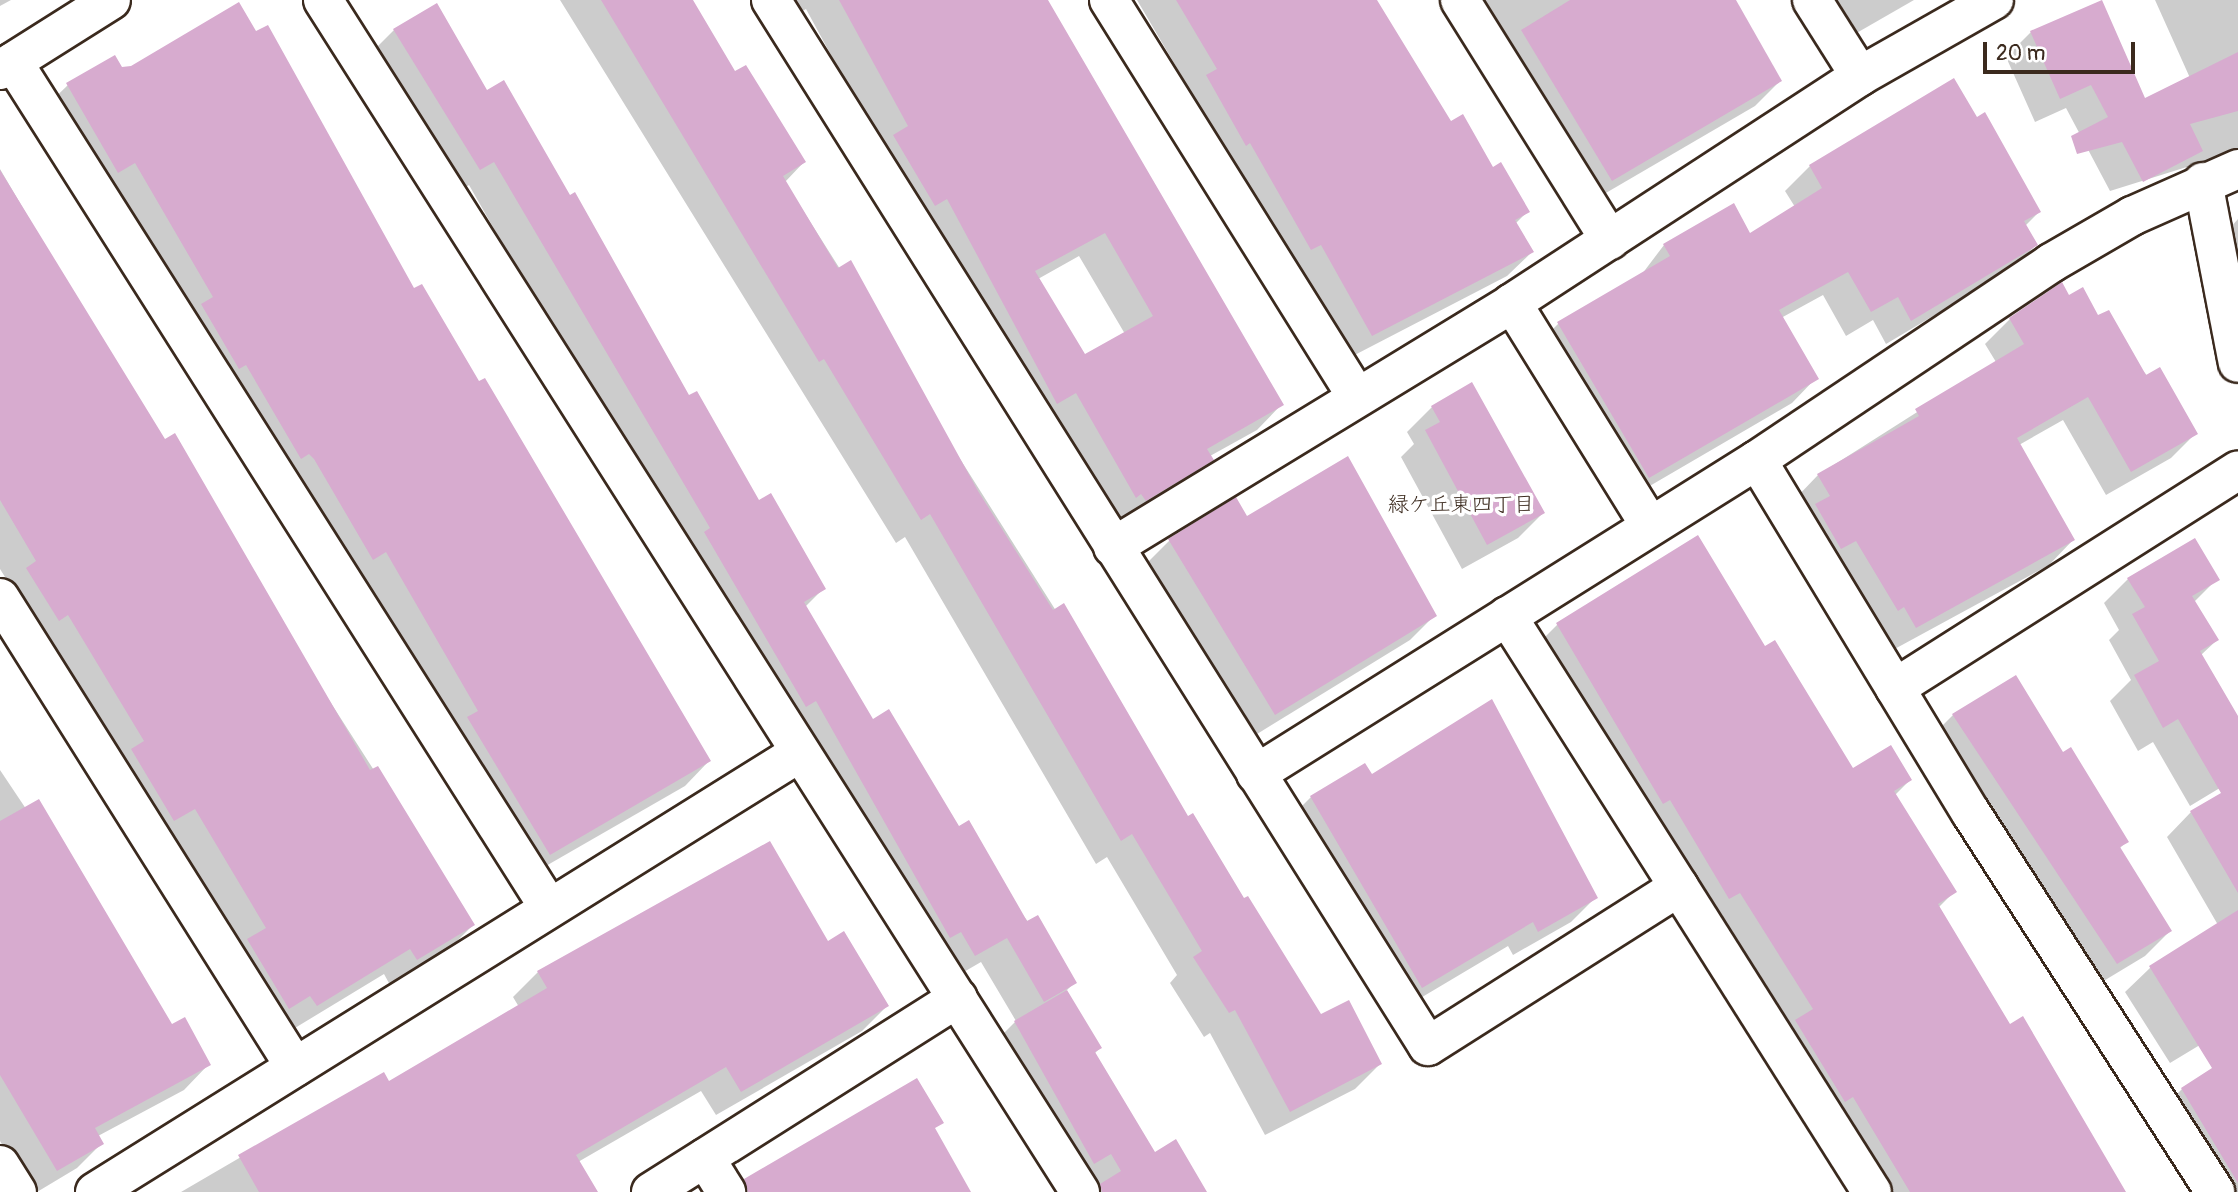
<!DOCTYPE html>
<meta charset="utf-8">
<style>
body{margin:0}
#map{position:relative;width:2238px;height:1192px;overflow:hidden;background:#fff;font-family:Pangolin,"Klee One",sans-serif}
div>[style]{position:absolute}
.shadow>*{inset:0;background:#0003}
.building>*{inset:0;background:#d7abcf}
.roads{filter:drop-shadow(2px 0 #3b2a1e) drop-shadow(-2px 0 #3b2a1e) drop-shadow(0 2px #3b2a1e) drop-shadow(0 -2px #3b2a1e)}
.minor>*{height:38px;margin:-19px;padding:0 19px;transform-origin:19px;border-radius:19px;background:#fff}
span{translate:-50% -50%;white-space:nowrap;text-align:center;line-height:1.15;-webkit-text-stroke:7px #fff;paint-order:stroke}
.neighbourhood-label{font-size:21px;color:#3b2a1e}
.scale{position:absolute;left:1983px;top:42px;width:152px;height:32px;box-sizing:border-box;border:4px solid #3b2a1e;border-top:0;padding-left:9px;font-size:21px;line-height:24px;white-space:nowrap;color:#3b2a1e;-webkit-text-stroke:5px #fff;paint-order:stroke}
</style>
<div id="map">
<div class="shadow">
<div style="clip-path:polygon(0 0,11px 0,0 6px)"></div>
<div style="clip-path:polygon(560px 0,691px 0,735px 73px,804px 162px,785px 182px,1187px 818px,1320px 1016px,1380px 1064px,1355px 1089px,1265px 1135px,1210px 1033px,1204px 1037px,1170px 983px,1177px 975px,1107px 857px,1096px 864px,905px 537px,896px 543px)"></div>
<div style="clip-path:polygon(evenodd,782px 0,1035px 0,1281px 405px,1257px 430px,1210px 456px,1187px 484px,1120px 525px,882px 149px,806px 9px,792px 17px,782px 0,1079px 256px,1125px 334px,1084px 356px,1038px 279px,1079px 256px)"></div>
<div style="clip-path:polygon(1137px 0,1376px 0,1451px 123px,1528px 211px,1515px 224px,1532px 252px,1507px 276px,1347px 359px,1183px 101px,1191px 92px)"></div>
<div style="clip-path:polygon(1460px 0,1725px 0,1780px 81px,1755px 106px,1587px 204px)"></div>
<div style="clip-path:polygon(1809px 0,1914px 0,1834px 46px)"></div>
<div style="clip-path:polygon(2155px 0,2238px 0,2238px 151px,2110px 191px,2066px 108px,2035px 122px,2006px 57px,2031px 32px,2145px 101px,2190px 78px)"></div>
<div style="clip-path:polygon(394px 30px,487px 92px,758px 502px,824px 588px,805px 607px,872px 721px,1075px 982px,1066px 991px,1100px 1048px,1094px 1054px,1154px 1154px,1205px 1192px,1096px 1192px,991px 1046px,1016px 1021px,981px 962px,950px 980px,780px 730px,469px 185px,455px 194px,369px 55px)"></div>
<div style="clip-path:polygon(121px 69px,413px 291px,478px 383px,709px 761px,685px 786px,525px 878px,43px 109px,68px 85px)"></div>
<div style="clip-path:polygon(1976px 119px,2039px 212px,2025px 226px,2036px 245px,2012px 269px,1886px 344px,1873px 320px,1846px 336px,1823px 295px,1781px 318px,1816px 378px,1792px 403px,1624px 501px,1534px 348px,1558px 324px,1642px 274px,1664px 245px,1750px 235px,1795px 207px,1785px 191px,1810px 166px)"></div>
<div style="clip-path:polygon(0 169px,121px 375px,473px 925px,447px 951px,390px 985px,384px 974px,290px 1031px,0 569px)"></div>
<div style="clip-path:polygon(2238px 219px,2238px 339px,2230px 228px)"></div>
<div style="clip-path:polygon(2069px 297px,2098px 318px,2196px 433px,2171px 458px,2106px 495px,2063px 420px,2019px 445px,2073px 540px,2049px 565px,1891px 651px,1794px 500px,1818px 475px,1996px 362px,1985px 344px,2010px 319px)"></div>
<div style="clip-path:polygon(1432px 407px,1543px 513px,1518px 538px,1462px 569px,1401px 457px,1414px 444px,1407px 432px)"></div>
<div style="clip-path:polygon(1247px 519px,1435px 615px,1410px 640px,1249px 739px,1145px 565px,1170px 540px)"></div>
<div style="clip-path:polygon(2128px 579px,2217px 579px,2194px 602px,2217px 640px,2201px 655px,2238px 719px,2238px 777px,2190px 806px,2153px 742px,2138px 751px,2110px 701px,2131px 680px,2109px 640px,2119px 630px,2104px 603px)"></div>
<div style="clip-path:polygon(1557px 625px,1764px 649px,1853px 770px,1910px 780px,1895px 795px,1954px 892px,1938px 908px,2010px 1027px,2124px 1192px,1871px 1192px,1532px 650px)"></div>
<div style="clip-path:polygon(1491px 701px,1596px 897px,1571px 922px,1513px 955px,1508px 946px,1397px 1012px,1286px 822px,1311px 797px,1365px 766px,1371px 777px)"></div>
<div style="clip-path:polygon(1953px 715px,2062px 755px,2127px 841px,2119px 849px,2170px 931px,2145px 956px,2092px 988px,1928px 740px)"></div>
<div style="clip-path:polygon(0 770px,172px 1027px,208px 1065px,184px 1090px,98px 1136px,102px 1143px,77px 1168px,37px 1192px,31px 1192px,0 1141px)"></div>
<div style="clip-path:polygon(2238px 785px,2238px 1022px,2170px 1063px,2125px 992px,2150px 968px,2218px 925px,2167px 837px,2191px 812px)"></div>
<div style="clip-path:polygon(828px 943px,887px 1006px,862px 1031px,716px 1115px,701px 1091px,578px 1162px,582px 1192px,181px 1192px,383px 1074px,389px 1084px,519px 1007px,513px 997px,538px 972px)"></div>
<div style="clip-path:polygon(2238px 1055px,2238px 1192px,2215px 1192px,2157px 1114px,2182px 1089px)"></div>
</div>
<div class="building">
<div style="clip-path:polygon(601px 0,693px 0,735px 71px,746px 65px,806px 162px,783px 176px,838px 268px,851px 260px,978px 491px,1053px 610px,1064px 603px,1188px 816px,1193px 813px,1244px 898px,1248px 896px,1321px 1014px,1349px 1000px,1382px 1064px,1290px 1112px,1235px 1010px,1229px 1013px,1193px 957px,1202px 951px,1132px 834px,1121px 841px,930px 514px,921px 520px,824px 359px,819px 362px)"></div>
<div style="clip-path:polygon(evenodd,839px 0,1048px 0,1284px 405px,1207px 449px,1214px 460px,1146px 501px,1141px 494px,1136px 498px,1076px 393px,1057px 404px,947px 199px,935px 206px,893px 135px,908px 126px,839px 0,1105px 233px,1153px 316px,1085px 354px,1035px 271px,1105px 233px)"></div>
<div style="clip-path:polygon(1176px 0,1377px 0,1451px 121px,1463px 114px,1493px 167px,1501px 162px,1530px 212px,1515px 220px,1534px 252px,1372px 336px,1321px 245px,1311px 250px,1250px 143px,1246px 146px,1206px 75px,1217px 69px)"></div>
<div style="clip-path:polygon(1570px 0,1736px 0,1782px 81px,1612px 181px,1521px 30px)"></div>
<div style="clip-path:polygon(2102px 0,2145px 98px,2238px 52px,2238px 111px,2190px 124px,2203px 151px,2143px 182px,2122px 142px,2077px 154px,2071px 136px,2108px 117px,2091px 85px,2060px 99px,2030px 31px)"></div>
<div style="clip-path:polygon(239px 2px,256px 31px,268px 25px,414px 288px,422px 284px,479px 381px,485px 378px,711px 761px,550px 855px,467px 717px,478px 711px,386px 552px,373px 560px,314px 459px,309px 454px,301px 459px,246px 365px,239px 369px,201px 304px,213px 297px,135px 163px,118px 173px,66px 83px,115px 55px,122px 67px,131px 66px)"></div>
<div style="clip-path:polygon(437px 3px,487px 90px,504px 80px,570px 195px,575px 192px,689px 395px,697px 391px,759px 500px,771px 493px,826px 589px,804px 602px,873px 719px,889px 709px,959px 826px,969px 820px,1027px 921px,1038px 915px,1077px 983px,1044px 1002px,1007px 938px,975px 956px,961px 932px,950px 938px,816px 701px,806px 707px,704px 532px,710px 528px,494px 162px,480px 170px,393px 29px)"></div>
<div style="clip-path:polygon(1954px 78px,1977px 117px,1985px 112px,2041px 212px,2024px 221px,2038px 245px,1911px 321px,1898px 297px,1871px 312px,1848px 272px,1779px 310px,1819px 379px,1649px 478px,1557px 322px,1670px 256px,1663px 244px,1734px 203px,1750px 233px,1822px 188px,1809px 165px)"></div>
<div style="clip-path:polygon(0 170px,165px 439px,175px 433px,370px 770px,378px 766px,475px 925px,417px 960px,410px 949px,317px 1006px,310px 996px,289px 1009px,247px 939px,266px 928px,195px 809px,174px 821px,131px 749px,144px 741px,68px 615px,59px 621px,26px 568px,36px 561px,0 500px)"></div>
<div style="clip-path:polygon(2062px 282px,2069px 295px,2083px 287px,2098px 315px,2109px 310px,2146px 375px,2160px 367px,2198px 434px,2131px 472px,2088px 397px,2017px 438px,2075px 540px,1916px 628px,1904px 607px,1898px 611px,1856px 541px,1841px 549px,1815px 504px,1830px 496px,1817px 474px,1919px 416px,1915px 409px,2024px 344px,2009px 318px)"></div>
<div style="clip-path:polygon(1472px 382px,1545px 513px,1487px 545px,1425px 430px,1440px 422px,1431px 406px)"></div>
<div style="clip-path:polygon(1348px 456px,1437px 616px,1275px 715px,1168px 539px,1236px 497px,1247px 516px)"></div>
<div style="clip-path:polygon(1698px 535px,1765px 646px,1775px 640px,1853px 768px,1891px 745px,1912px 780px,1894px 791px,1957px 892px,1938px 904px,2010px 1024px,2023px 1016px,2126px 1192px,1910px 1192px,1853px 1097px,1845px 1102px,1795px 1020px,1813px 1009px,1740px 893px,1729px 899px,1670px 800px,1663px 804px,1556px 623px)"></div>
<div style="clip-path:polygon(2195px 538px,2220px 580px,2192px 596px,2219px 640px,2200px 651px,2238px 716px,2238px 893px,2190px 811px,2221px 793px,2178px 719px,2163px 728px,2134px 675px,2159px 661px,2132px 614px,2145px 607px,2127px 578px)"></div>
<div style="clip-path:polygon(2016px 675px,2063px 752px,2071px 747px,2129px 842px,2120px 847px,2172px 931px,2117px 964px,1952px 714px)"></div>
<div style="clip-path:polygon(1492px 699px,1598px 898px,1538px 932px,1533px 922px,1422px 988px,1310px 796px,1365px 763px,1372px 774px)"></div>
<div style="clip-path:polygon(39px 799px,172px 1024px,185px 1017px,211px 1065px,95px 1128px,104px 1144px,57px 1171px,0 1075px,0 821px)"></div>
<div style="clip-path:polygon(770px 841px,828px 941px,844px 931px,889px 1006px,741px 1092px,726px 1067px,576px 1155px,598px 1192px,259px 1192px,238px 1155px,384px 1072px,389px 1081px,547px 988px,537px 971px)"></div>
<div style="clip-path:polygon(2238px 910px,2238px 1183px,2181px 1088px,2212px 1068px,2149px 966px)"></div>
<div style="clip-path:polygon(1067px 990px,1102px 1048px,1095px 1052px,1155px 1152px,1176px 1139px,1207px 1192px,1102px 1192px,1100px 1184px,1121px 1171px,1111px 1154px,1094px 1164px,1014px 1021px)"></div>
<div style="clip-path:polygon(917px 1078px,944px 1123px,935px 1128px,971px 1192px,748px 1192px,744px 1179px)"></div>
</div>
<div class="roads">
<div class="minor">
<div style="left:323px;top:0;width:1412px;rotate:57.58deg"></div>
<div style="left:771px;top:0;width:1235px;rotate:57.87deg"></div>
<div style="left:1428px;top:1046px;width:297px;rotate:-32.4deg"></div>
<div style="left:1679px;top:887px;width:361px;rotate:57.7deg"></div>
<div style="left:1109px;top:0;width:468px;rotate:58deg"></div>
<div style="left:1460px;top:0;width:283px;rotate:58deg"></div>
<div style="left:1812px;top:0;width:90px;rotate:57.7deg"></div>
<div style="left:13px;top:62px;width:999px;rotate:57.63deg"></div>
<div style="left:0;top:70px;width:131px;rotate:-32.2deg"></div>
<div style="left:2203px;top:182px;width:184px;rotate:79.1deg"></div>
<div style="left:1512px;top:303px;width:262px;rotate:58.2deg"></div>
<div style="left:1757px;top:460px;width:413px;rotate:58.8deg"></div>
<div style="left:1971px;top:813px;width:451px;rotate:57.2deg"></div>
<div style="left:1113px;top:547px;width:468px;rotate:-31.4deg"></div>
<div style="left:1512px;top:303px;width:415px;rotate:-33.1deg"></div>
<div style="left:1860px;top:76px;width:154px;rotate:-29.6deg"></div>
<div style="left:0;top:598px;width:554px;rotate:57.83deg"></div>
<div style="left:1507px;top:616px;width:321px;rotate:57.6deg"></div>
<div style="left:1895px;top:688px;width:406px;rotate:-32.4deg"></div>
<div style="left:1256px;top:774px;width:591px;rotate:-32.08deg"></div>
<div style="left:1757px;top:460px;width:354px;rotate:-33.8deg"></div>
<div style="left:2051px;top:263px;width:94px;rotate:-30.1deg"></div>
<div style="left:2132px;top:216px;width:116px;rotate:-23.9deg"></div>
<div style="left:705px;top:1158px;width:40px;rotate:58deg"></div>
<div style="left:0;top:1165px;width:32px;rotate:58deg"></div>
<div style="left:95px;top:1192px;width:830px;rotate:-31.95deg"></div>
<div style="left:651px;top:1192px;width:363px;rotate:-32.3deg"></div>
</div>
</div>
<div class="neighbourhood-label">
<span style="left:1461px;top:505px">緑ケ丘東四丁目</span>
</div>
<div class="scale">20 m</div>
</div>
